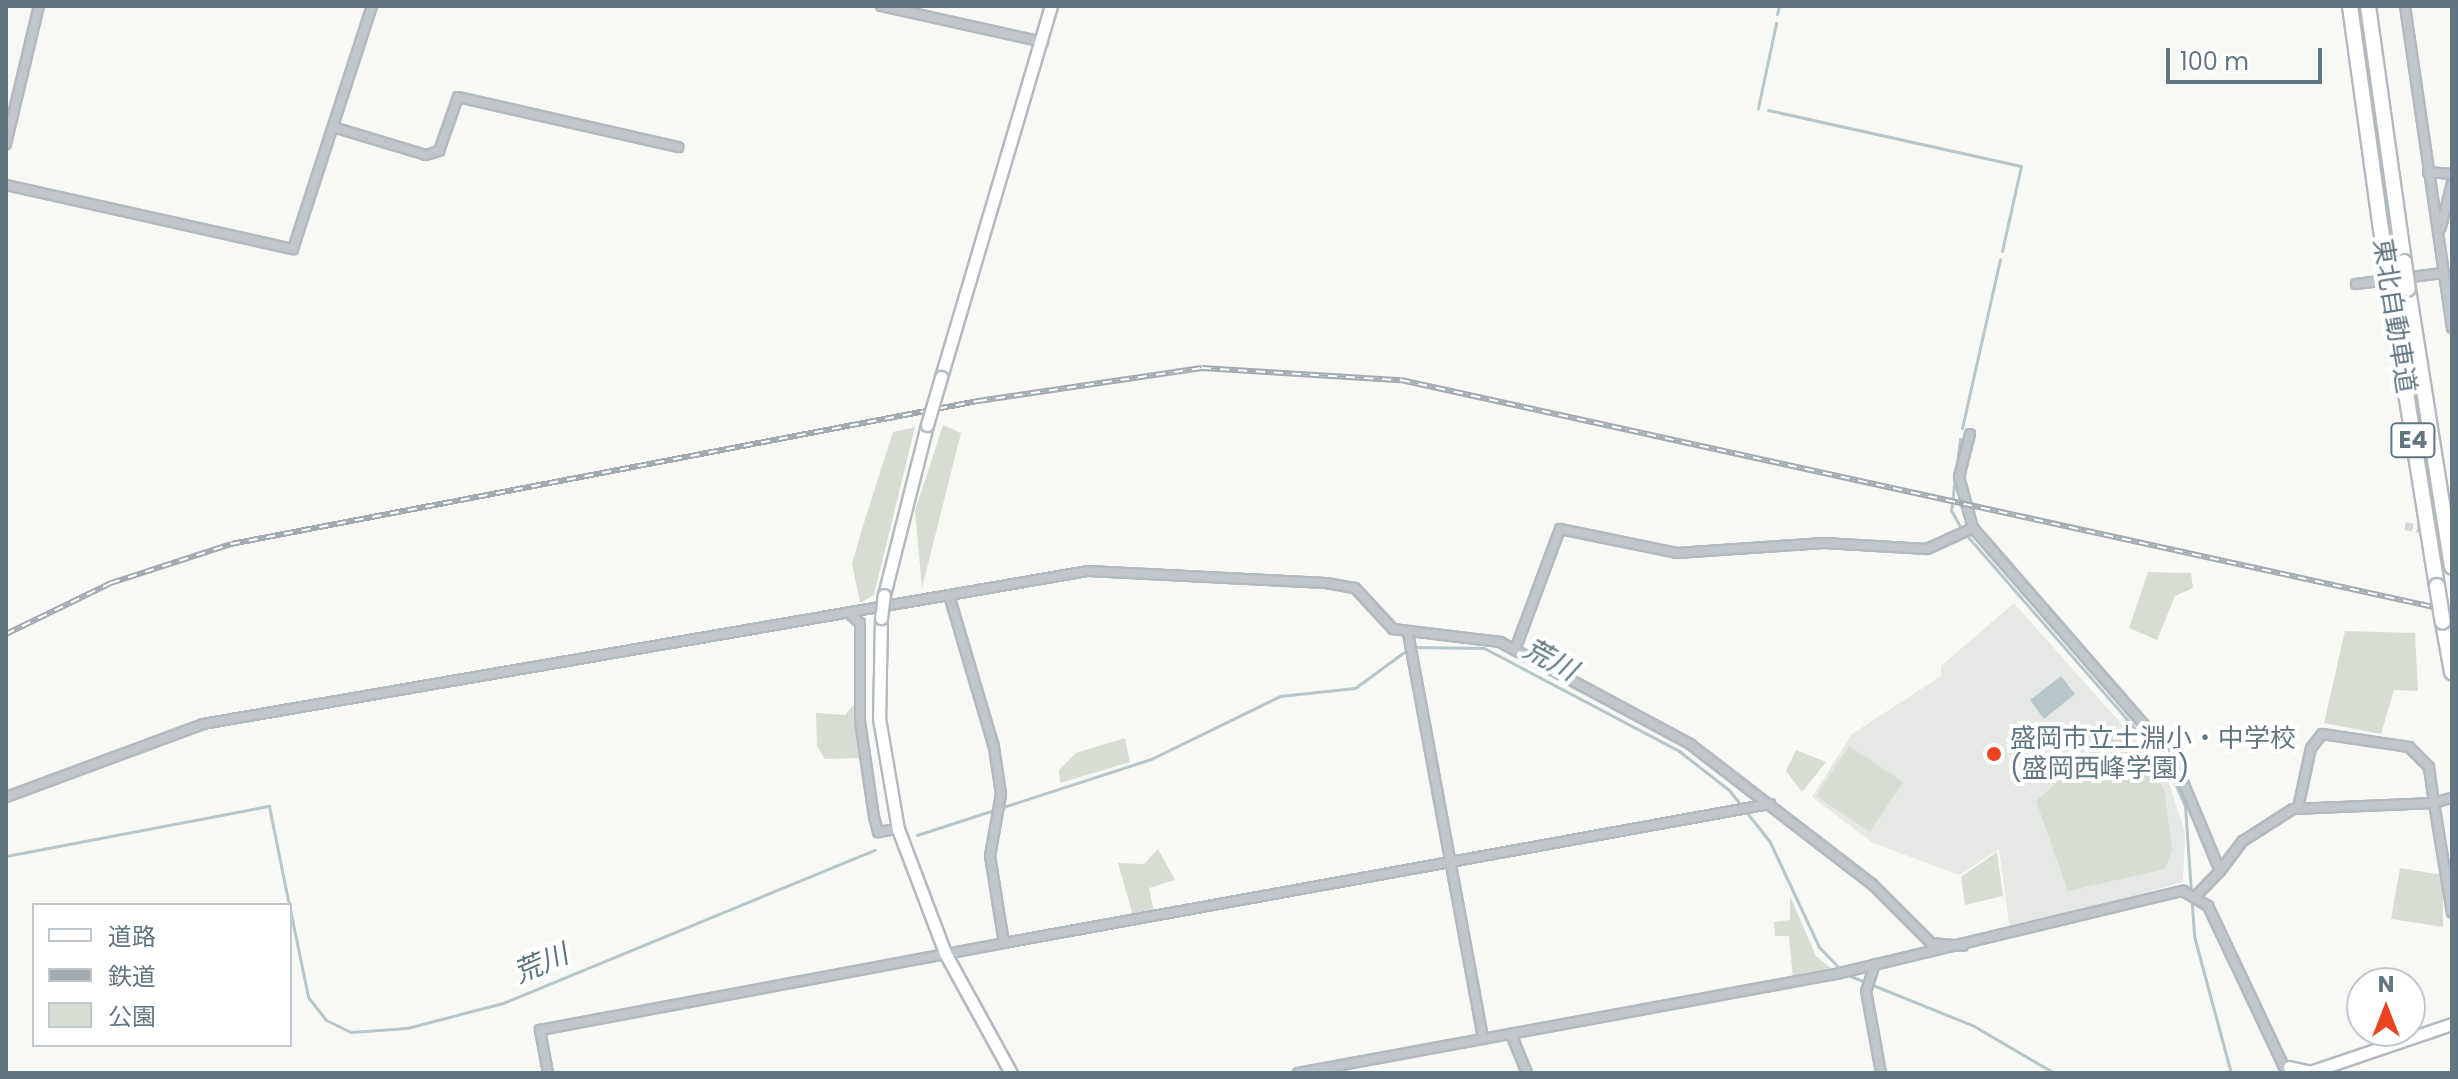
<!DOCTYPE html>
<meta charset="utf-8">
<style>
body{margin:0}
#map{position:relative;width:2458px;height:1079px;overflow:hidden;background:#f8f8f5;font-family:Poppins,"Noto Sans JP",sans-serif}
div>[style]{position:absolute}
.built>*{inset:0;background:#e6e8e6}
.green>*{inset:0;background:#d8ddd4}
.water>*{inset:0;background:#b7c6c9}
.stream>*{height:3px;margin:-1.5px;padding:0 1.5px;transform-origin:1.5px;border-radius:1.5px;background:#b7c6c9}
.street-tunnel>*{height:8px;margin-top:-4px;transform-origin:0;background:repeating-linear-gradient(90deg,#d2d8d8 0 8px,transparent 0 12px)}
.roads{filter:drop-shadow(2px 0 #b3babf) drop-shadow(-2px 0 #b3babf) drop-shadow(0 2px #b3babf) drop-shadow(0 -2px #b3babf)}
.street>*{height:8px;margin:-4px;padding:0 4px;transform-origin:4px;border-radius:4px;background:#c1c6ca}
.secondary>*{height:11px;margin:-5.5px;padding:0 5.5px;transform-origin:5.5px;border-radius:5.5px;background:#fff}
.highway>*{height:14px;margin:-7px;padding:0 7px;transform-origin:7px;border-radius:7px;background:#fff}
.rail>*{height:6px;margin-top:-3px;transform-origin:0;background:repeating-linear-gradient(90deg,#fff 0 9px,#a2aab0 0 18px);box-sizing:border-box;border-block:2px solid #a2aab0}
.bridges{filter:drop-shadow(2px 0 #b3babf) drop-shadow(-2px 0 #b3babf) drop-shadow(0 2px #b3babf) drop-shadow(0 -2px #b3babf)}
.secondary-bridge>*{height:11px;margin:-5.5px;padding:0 5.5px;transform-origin:5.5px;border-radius:5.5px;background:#fff}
.highway-bridge>*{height:14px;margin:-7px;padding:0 7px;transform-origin:7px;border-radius:7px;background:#fff}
.dots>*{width:22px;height:22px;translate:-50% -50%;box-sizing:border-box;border:4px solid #fff;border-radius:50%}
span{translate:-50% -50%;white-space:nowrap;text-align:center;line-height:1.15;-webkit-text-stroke:8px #fff;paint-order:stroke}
.shield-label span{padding:2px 6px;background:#fff;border:2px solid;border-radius:6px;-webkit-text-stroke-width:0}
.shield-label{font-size:24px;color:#627682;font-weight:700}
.street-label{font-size:26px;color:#627682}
.poi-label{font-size:26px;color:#627682}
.left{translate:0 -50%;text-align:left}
.water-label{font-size:28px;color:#5c767c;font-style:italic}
.frame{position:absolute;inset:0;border:8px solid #627682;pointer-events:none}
.legend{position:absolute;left:32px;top:903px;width:260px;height:144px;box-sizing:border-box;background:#fff;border:2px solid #c0c8cd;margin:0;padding:10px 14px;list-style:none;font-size:24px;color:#627682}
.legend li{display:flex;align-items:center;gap:16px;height:40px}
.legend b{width:40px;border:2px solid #c0c8cd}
.north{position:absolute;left:2346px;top:967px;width:80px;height:80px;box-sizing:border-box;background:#fff;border:2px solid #c0c8cd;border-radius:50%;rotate:0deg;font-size:22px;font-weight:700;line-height:32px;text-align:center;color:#627682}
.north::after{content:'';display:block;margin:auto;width:28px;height:36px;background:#ec4321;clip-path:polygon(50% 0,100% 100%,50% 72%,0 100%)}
.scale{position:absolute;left:2166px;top:48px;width:156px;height:36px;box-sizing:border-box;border:4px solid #627682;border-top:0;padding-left:10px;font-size:24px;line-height:28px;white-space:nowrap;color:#627682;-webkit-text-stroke:6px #fff;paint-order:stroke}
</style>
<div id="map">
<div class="built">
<div style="clip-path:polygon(2014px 603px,2166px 774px,2185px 833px,2183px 882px,2010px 931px,1999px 849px,1959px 875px,1873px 843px,1812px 797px,1852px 734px,1941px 676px,1941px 666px)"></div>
</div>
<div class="green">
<div style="clip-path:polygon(943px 425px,961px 433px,922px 588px,915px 511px)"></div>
<div style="clip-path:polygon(915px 427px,874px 595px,860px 603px,852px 564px,862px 529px,893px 432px)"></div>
<div style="clip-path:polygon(2148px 572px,2191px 573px,2193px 588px,2175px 596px,2157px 640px,2129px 628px)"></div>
<div style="clip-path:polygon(2345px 631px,2415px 633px,2418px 691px,2394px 690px,2381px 734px,2324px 723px)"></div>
<div style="clip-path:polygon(856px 702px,860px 758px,825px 759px,817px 746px,816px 713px,845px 715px)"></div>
<div style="clip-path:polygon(2109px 735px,2120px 735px,2164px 788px,2172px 850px,2165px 869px,2068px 891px,2036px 801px)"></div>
<div style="clip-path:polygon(1125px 738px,1130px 762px,1060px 783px,1059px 770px,1076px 753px)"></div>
<div style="clip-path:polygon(1849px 746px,1903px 782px,1870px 832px,1816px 796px)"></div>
<div style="clip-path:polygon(1796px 750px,1826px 762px,1802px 792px,1786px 771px)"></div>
<div style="clip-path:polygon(1158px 849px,1175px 880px,1149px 888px,1154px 912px,1133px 916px,1118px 863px,1144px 864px)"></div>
<div style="clip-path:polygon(1997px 852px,2003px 896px,1965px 905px,1961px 877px)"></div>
<div style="clip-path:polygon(2400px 868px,2443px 875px,2443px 927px,2391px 919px)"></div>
<div style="clip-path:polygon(1790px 896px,1816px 956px,1834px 971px,1793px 979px,1789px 936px,1775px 936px,1774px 922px,1790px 920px)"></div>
</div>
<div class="water">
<div style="clip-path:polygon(2061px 676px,2075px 694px,2044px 719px,2030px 700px)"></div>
</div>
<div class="stream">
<div style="left:1777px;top:14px;width:8px;rotate:-76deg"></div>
<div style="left:1758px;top:108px;width:87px;rotate:-78deg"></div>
<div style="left:1768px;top:110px;width:259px;rotate:12.5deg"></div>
<div style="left:2021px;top:166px;width:87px;rotate:102.6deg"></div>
<div style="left:1962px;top:428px;width:173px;rotate:-77.3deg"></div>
<div style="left:1960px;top:439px;width:72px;rotate:97.2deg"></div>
<div style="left:1951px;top:510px;width:23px;rotate:61deg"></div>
<div style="left:1962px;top:530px;width:251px;rotate:48.9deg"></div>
<div style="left:2127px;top:719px;width:68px;rotate:50.9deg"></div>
<div style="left:2170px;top:772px;width:37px;rotate:66deg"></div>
<div style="left:2185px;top:806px;width:130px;rotate:86deg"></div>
<div style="left:2194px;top:936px;width:142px;rotate:74.9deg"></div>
<div style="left:917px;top:835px;width:246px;rotate:-18deg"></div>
<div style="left:1151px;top:759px;width:144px;rotate:-26deg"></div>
<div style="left:1280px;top:696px;width:75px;rotate:-6.1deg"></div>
<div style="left:1355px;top:688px;width:69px;rotate:-36.2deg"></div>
<div style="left:1411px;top:647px;width:73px;rotate:0.8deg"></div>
<div style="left:1484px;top:648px;width:221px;rotate:27.8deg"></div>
<div style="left:1679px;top:751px;width:63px;rotate:38deg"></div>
<div style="left:1729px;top:790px;width:66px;rotate:51.7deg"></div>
<div style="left:1770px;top:842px;width:116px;rotate:65deg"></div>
<div style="left:1819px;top:947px;width:33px;rotate:46deg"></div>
<div style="left:6px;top:856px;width:268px;rotate:-10.8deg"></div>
<div style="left:269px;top:806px;width:101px;rotate:78.6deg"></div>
<div style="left:290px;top:909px;width:90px;rotate:78.4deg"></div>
<div style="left:308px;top:997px;width:29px;rotate:52deg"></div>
<div style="left:326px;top:1020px;width:28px;rotate:26deg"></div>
<div style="left:351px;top:1032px;width:56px;rotate:-4.1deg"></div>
<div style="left:407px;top:1028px;width:99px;rotate:-14.6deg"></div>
<div style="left:503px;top:1003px;width:402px;rotate:-22.4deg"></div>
<div style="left:1848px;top:975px;width:136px;rotate:22deg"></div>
<div style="left:1974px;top:1026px;width:93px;rotate:30.4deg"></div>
</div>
<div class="street-tunnel">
<div style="left:2405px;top:526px;width:43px;rotate:12.1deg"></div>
</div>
<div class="roads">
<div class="street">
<div style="left:881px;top:6px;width:166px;rotate:12.5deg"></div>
<div style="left:2405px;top:6px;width:325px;rotate:81.7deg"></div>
<div style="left:333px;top:127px;width:97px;rotate:16.8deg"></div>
<div style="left:426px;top:155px;width:14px;rotate:-17deg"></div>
<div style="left:439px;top:151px;width:57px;rotate:-70.6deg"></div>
<div style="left:458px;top:97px;width:226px;rotate:12.8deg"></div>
<div style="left:6px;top:144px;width:142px;rotate:-76.6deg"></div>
<div style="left:2428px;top:172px;width:24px;rotate:5deg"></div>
<div style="left:6px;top:185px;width:294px;rotate:12.6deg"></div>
<div style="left:293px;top:249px;width:256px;rotate:-72deg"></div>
<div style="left:2441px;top:227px;width:45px;rotate:-76deg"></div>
<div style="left:2356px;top:284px;width:87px;rotate:-7.3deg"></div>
<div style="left:1970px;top:434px;width:44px;rotate:104.3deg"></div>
<div style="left:1959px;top:477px;width:53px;rotate:74.6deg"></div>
<div style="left:1973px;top:528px;width:305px;rotate:49deg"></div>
<div style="left:2173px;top:758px;width:122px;rotate:67.4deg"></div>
<div style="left:2220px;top:871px;width:32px;rotate:134deg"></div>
<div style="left:851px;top:615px;width:12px;rotate:42deg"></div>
<div style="left:860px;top:623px;width:98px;rotate:90deg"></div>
<div style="left:860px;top:721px;width:97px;rotate:81.7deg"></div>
<div style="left:874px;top:817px;width:16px;rotate:75deg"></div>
<div style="left:878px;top:832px;width:20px;rotate:-9deg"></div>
<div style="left:1408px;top:633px;width:412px;rotate:79.5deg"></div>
<div style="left:1515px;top:650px;width:129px;rotate:-69.6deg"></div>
<div style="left:1560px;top:529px;width:119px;rotate:11.6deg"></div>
<div style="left:1677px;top:553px;width:147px;rotate:-3.9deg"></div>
<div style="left:1824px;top:543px;width:103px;rotate:3.3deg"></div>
<div style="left:1927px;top:549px;width:51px;rotate:-24.5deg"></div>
<div style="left:6px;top:797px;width:210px;rotate:-20.3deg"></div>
<div style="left:203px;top:724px;width:898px;rotate:-9.81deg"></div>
<div style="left:1088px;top:571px;width:238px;rotate:2.9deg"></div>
<div style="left:1326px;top:583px;width:29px;rotate:10deg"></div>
<div style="left:1355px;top:588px;width:56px;rotate:47.2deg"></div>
<div style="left:1393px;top:629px;width:108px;rotate:6.9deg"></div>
<div style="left:1500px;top:642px;width:216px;rotate:28.2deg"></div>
<div style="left:1690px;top:744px;width:230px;rotate:37.6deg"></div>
<div style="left:1872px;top:884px;width:83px;rotate:45deg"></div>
<div style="left:1931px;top:943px;width:32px;rotate:5deg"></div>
<div style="left:2451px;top:798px;width:18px;rotate:164deg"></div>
<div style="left:2434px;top:803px;width:111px;rotate:80.7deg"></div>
<div style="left:2220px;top:871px;width:38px;rotate:-53deg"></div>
<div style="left:2243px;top:841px;width:59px;rotate:-32.6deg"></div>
<div style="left:2293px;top:809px;width:141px;rotate:-2.4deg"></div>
<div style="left:2434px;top:803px;width:36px;rotate:-98deg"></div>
<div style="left:2429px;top:767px;width:28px;rotate:-135deg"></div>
<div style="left:2409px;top:747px;width:88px;rotate:-171.5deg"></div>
<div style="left:2322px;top:734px;width:18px;rotate:128deg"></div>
<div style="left:2311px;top:748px;width:61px;rotate:102.2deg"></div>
<div style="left:1004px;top:943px;width:779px;rotate:-10.29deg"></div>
<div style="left:1875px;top:964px;width:28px;rotate:108deg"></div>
<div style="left:1866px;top:991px;width:83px;rotate:79.6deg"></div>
<div style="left:1511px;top:1034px;width:42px;rotate:67.7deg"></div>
<div style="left:548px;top:1073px;width:44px;rotate:-100.5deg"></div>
<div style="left:540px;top:1030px;width:472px;rotate:-10.6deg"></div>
<div style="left:1004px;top:943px;width:88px;rotate:-99.1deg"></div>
<div style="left:990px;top:856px;width:63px;rotate:-79.9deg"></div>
<div style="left:1001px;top:794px;width:48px;rotate:-98.5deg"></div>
<div style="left:994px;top:747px;width:155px;rotate:-106.5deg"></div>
<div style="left:1298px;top:1073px;width:547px;rotate:-10.43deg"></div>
<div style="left:1836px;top:974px;width:357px;rotate:-13.5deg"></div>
<div style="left:2183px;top:891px;width:29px;rotate:31deg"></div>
<div style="left:2208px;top:906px;width:185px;rotate:64.7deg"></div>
</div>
<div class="secondary">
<div style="left:941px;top:377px;width:387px;rotate:-73.5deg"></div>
<div style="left:884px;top:595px;width:175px;rotate:-75.8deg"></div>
<div style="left:881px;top:618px;width:100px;rotate:91.1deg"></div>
<div style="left:879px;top:718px;width:113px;rotate:80.3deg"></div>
<div style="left:898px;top:829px;width:133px;rotate:69.2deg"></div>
<div style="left:945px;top:953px;width:137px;rotate:61.2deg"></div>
<div style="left:2289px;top:1067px;width:22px;rotate:13deg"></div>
<div style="left:2310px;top:1072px;width:150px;rotate:-18.7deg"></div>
</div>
<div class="highway">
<div style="left:2350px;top:6px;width:261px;rotate:82.1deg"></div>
<div style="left:2368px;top:6px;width:259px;rotate:82deg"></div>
<div style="left:2408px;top:289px;width:281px;rotate:81deg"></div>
<div style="left:2390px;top:293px;width:297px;rotate:80.9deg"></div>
<div style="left:2443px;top:622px;width:51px;rotate:79.8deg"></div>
</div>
</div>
<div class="rail">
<div style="left:6px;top:634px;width:117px;rotate:-25.9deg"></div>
<div style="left:111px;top:583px;width:126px;rotate:-18deg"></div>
<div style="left:231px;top:544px;width:761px;rotate:-10.84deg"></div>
<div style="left:978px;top:401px;width:226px;rotate:-8.4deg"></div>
<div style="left:1202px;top:368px;width:199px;rotate:3.5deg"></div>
<div style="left:1401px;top:380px;width:1076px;rotate:12.4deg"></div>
</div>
<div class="bridges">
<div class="secondary-bridge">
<div style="left:927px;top:425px;width:50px;rotate:-73.7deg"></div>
<div style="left:881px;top:618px;width:23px;rotate:-83deg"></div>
</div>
<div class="highway-bridge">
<div style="left:2404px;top:262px;width:27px;rotate:82deg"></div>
<div style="left:2386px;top:265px;width:28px;rotate:82deg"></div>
<div style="left:2437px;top:586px;width:36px;rotate:81deg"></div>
</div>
</div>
<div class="dots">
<div style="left:1994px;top:754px;background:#ec4321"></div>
</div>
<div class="shield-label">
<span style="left:2413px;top:440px">E4</span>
</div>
<div class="street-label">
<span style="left:2394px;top:316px;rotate:81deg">東北自動車道</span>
</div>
<div class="poi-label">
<span class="left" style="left:2010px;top:754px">盛岡市立土淵小・中学校<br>(盛岡西峰学園)</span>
</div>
<div class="water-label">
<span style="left:1550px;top:660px;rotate:28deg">荒川</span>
<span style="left:541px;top:964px;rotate:-23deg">荒川</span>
</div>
<div class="frame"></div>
<ul class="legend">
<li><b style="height:10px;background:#fff"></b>道路</li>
<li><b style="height:10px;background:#a2aab0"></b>鉄道</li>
<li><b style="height:22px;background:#d8ddd4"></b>公園</li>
</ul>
<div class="north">N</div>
<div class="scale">100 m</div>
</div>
